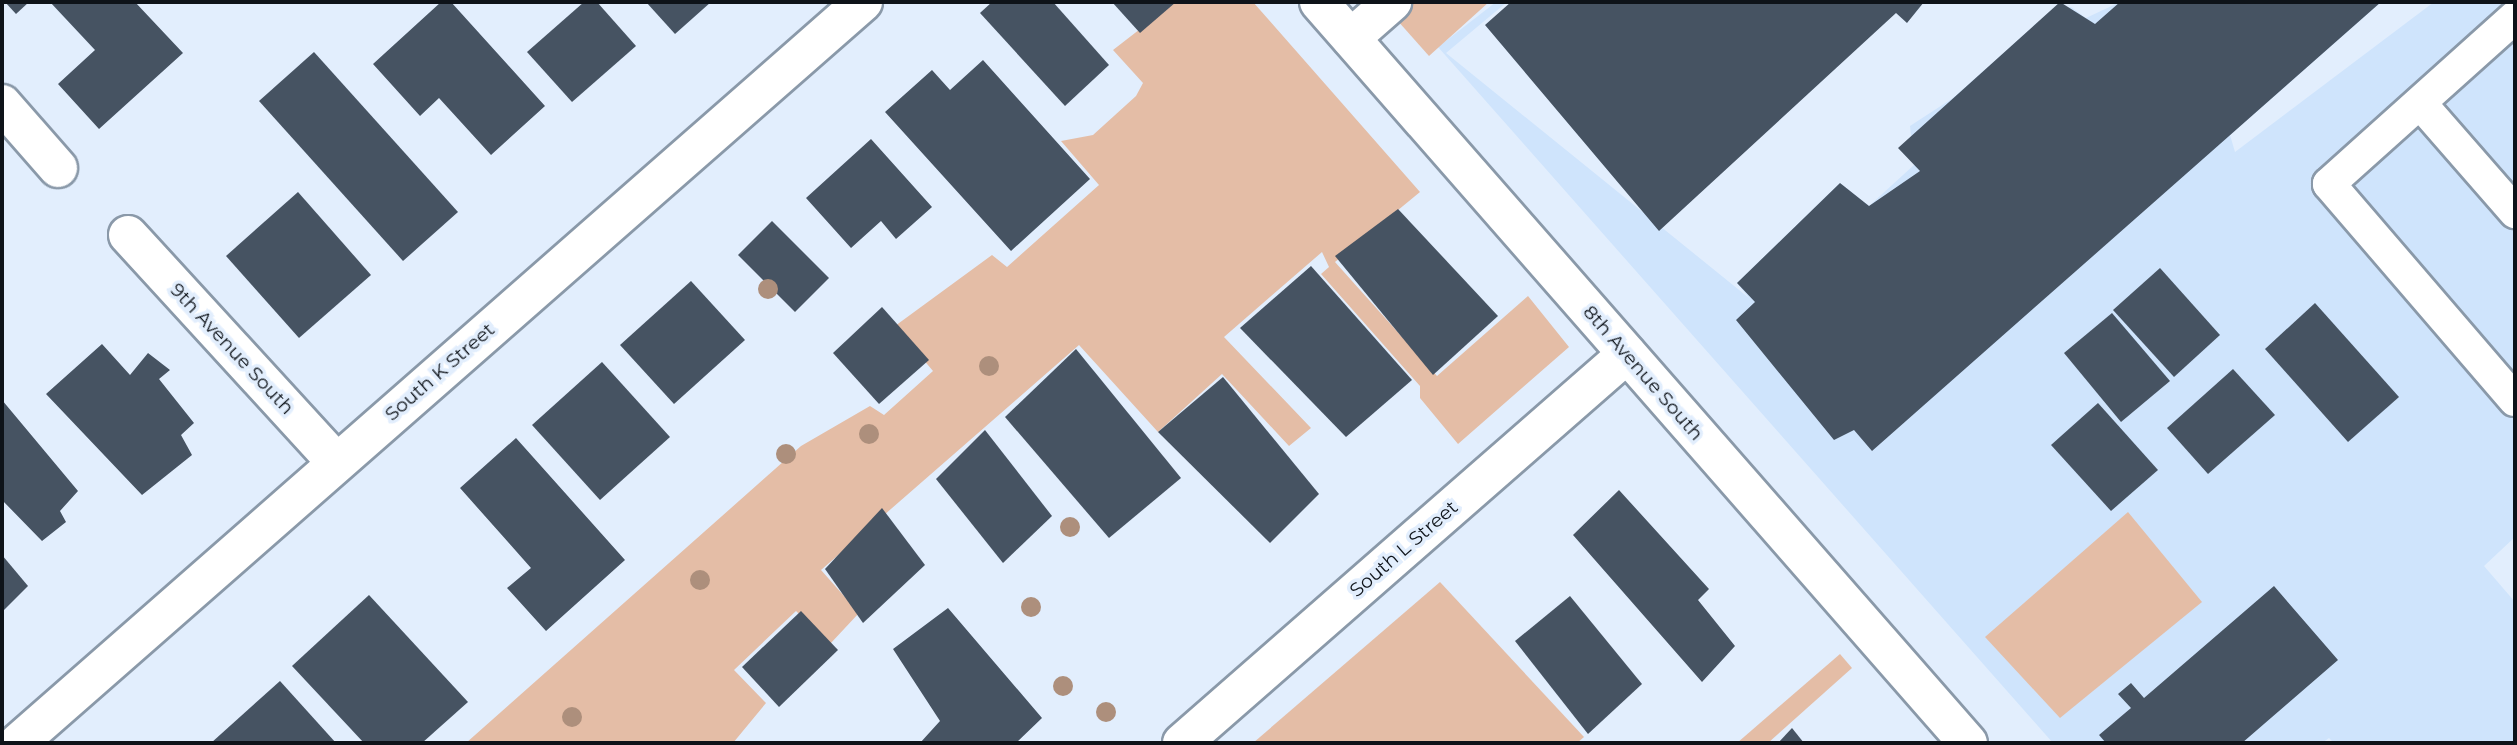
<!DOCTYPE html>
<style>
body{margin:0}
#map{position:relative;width:2517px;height:745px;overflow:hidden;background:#e2eefd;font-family:Montserrat,sans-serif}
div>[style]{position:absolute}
.built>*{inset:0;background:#cfe4fc}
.green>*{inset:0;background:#e4bda6}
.building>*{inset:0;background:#465362}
.roads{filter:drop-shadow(2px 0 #8a99a9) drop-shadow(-2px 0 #8a99a9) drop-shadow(0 2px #8a99a9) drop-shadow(0 -2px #8a99a9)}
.lane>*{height:32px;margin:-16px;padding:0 16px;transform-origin:16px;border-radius:16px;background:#fff}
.street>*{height:38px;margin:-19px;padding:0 19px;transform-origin:19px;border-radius:19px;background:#fff}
.trees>*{width:20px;height:20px;margin:-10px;border-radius:50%;background:#ad8f7c}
span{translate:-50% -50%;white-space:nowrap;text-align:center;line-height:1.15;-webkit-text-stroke:7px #e2eefd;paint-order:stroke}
.street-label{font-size:19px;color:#0e1319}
.frame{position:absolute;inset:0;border:4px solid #0e1319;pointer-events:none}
</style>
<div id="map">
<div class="built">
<div style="clip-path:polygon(1496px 2px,1507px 2px,1446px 53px,1749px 298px,1737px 283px,1840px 183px,1869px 206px,1914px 165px,1910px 126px,1953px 98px,2051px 11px,2071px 7px,2086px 18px,2120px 2px,2381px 2px,2230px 135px,2235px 152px,2434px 2px,2515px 2px,2515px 537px,2484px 566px,2515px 602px,2515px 743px,2334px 743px,2329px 738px,2322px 743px,2053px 743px,1438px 47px)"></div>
</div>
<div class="green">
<div style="clip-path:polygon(1175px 2px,1253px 2px,1420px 192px,1335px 262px,1437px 376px,1528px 296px,1569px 347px,1458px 444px,1420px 398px,1420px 386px,1321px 274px,1329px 267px,1322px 252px,1224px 337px,1311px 428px,1289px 446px,1222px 374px,1158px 432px,1079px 345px,821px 570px,859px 613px,830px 644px,796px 611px,734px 670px,766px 703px,733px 743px,466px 743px,801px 446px,870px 406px,884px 415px,933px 371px,895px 326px,992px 255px,1007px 267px,1099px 185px,1061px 141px,1093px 135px,1136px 96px,1143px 83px,1113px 50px)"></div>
<div style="clip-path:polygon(1381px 2px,1489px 2px,1429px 56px)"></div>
<div style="clip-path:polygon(2128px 512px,2202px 602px,2060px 718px,1985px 637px)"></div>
<div style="clip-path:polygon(1440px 582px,1584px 737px,1577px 743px,1253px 743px)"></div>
<div style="clip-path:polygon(1840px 654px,1852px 668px,1768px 743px,1737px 743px)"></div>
</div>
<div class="building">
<div style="clip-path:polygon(5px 2px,29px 2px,16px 14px)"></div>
<div style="clip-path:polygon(50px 2px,135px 2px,183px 53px,99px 129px,58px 84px,95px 50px)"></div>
<div style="clip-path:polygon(441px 2px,451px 2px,545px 106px,491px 155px,439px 98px,420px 116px,373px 64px)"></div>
<div style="clip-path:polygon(584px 2px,597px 2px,636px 46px,572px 102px,527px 52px)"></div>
<div style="clip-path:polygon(646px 2px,711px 2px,675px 34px)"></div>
<div style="clip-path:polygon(992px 2px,1053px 2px,1109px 65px,1065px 106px,980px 13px)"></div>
<div style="clip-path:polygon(1112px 2px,1176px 2px,1140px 33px)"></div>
<div style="clip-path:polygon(1511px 2px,1924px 2px,1907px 23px,1896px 13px,1659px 231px,1485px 25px)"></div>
<div style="clip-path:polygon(2060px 2px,2095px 24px,2120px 2px,2381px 2px,1872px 451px,1854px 430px,1834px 440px,1736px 320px,1755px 302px,1737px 283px,1840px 183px,1869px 206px,1920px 171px,1898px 148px)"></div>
<div style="clip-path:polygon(314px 52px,458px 212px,403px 261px,259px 101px)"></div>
<div style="clip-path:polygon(983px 60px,1090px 179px,1011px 251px,885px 112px,932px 70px,950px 90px)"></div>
<div style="clip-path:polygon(871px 139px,932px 207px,896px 239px,881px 221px,851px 248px,806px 198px)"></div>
<div style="clip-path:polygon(298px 192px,371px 275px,299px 338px,226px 256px)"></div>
<div style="clip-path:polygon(1398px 209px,1498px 316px,1433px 375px,1335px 256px)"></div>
<div style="clip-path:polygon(772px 221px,829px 278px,795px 312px,738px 255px)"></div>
<div style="clip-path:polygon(1311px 266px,1412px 380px,1346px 437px,1240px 328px)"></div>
<div style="clip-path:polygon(2160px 268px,2220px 335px,2174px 377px,2113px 310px)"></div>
<div style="clip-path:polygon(691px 281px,745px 340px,674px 404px,620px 345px)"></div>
<div style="clip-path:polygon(2315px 303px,2399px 397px,2348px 442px,2265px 349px)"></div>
<div style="clip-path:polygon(882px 307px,929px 360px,879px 404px,833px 353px)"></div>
<div style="clip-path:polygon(2112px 313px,2170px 381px,2121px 422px,2064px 353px)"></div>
<div style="clip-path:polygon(102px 344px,130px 375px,148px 353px,170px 370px,159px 379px,194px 423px,181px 435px,192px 455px,142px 495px,46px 394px)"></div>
<div style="clip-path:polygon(1076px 349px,1181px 478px,1109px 538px,1005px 417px)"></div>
<div style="clip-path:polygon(602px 362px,670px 437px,600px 500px,532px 425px)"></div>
<div style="clip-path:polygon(2233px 369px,2275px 415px,2208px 474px,2167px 428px)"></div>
<div style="clip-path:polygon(1223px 377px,1319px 494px,1270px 543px,1158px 432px)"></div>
<div style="clip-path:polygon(2px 400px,78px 491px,60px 511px,66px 522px,42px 541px,2px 500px)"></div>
<div style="clip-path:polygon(2098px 403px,2158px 470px,2111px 511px,2051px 445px)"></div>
<div style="clip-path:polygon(985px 430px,1052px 516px,1003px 563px,936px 479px)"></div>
<div style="clip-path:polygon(516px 438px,625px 560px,546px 631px,507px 588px,531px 568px,460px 488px)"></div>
<div style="clip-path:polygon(1619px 490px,1709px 589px,1698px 600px,1735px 646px,1702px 682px,1573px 535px)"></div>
<div style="clip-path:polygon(882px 508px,925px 565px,863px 623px,825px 569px)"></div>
<div style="clip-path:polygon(2px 555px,28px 586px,2px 612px)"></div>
<div style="clip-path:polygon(2274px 586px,2338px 660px,2242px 743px,2106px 743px,2099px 735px,2131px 708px,2118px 694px,2131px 683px,2144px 698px)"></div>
<div style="clip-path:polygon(369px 595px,468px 702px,422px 743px,364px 743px,292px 666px)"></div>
<div style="clip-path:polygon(1570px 596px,1642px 684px,1588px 734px,1515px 641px)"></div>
<div style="clip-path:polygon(948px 608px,1042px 718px,1016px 743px,920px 743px,940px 721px,893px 649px)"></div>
<div style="clip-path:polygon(801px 611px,838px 650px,779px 707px,742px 667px)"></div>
<div style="clip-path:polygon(280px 681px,336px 743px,211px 743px)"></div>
<div style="clip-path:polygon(1792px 728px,1804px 743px,1778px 743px)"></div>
</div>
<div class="roads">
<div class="lane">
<div style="left:2515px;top:17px;width:250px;rotate:138.1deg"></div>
<div style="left:2329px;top:184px;width:285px;rotate:49.3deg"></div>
<div style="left:2420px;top:103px;width:145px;rotate:48.9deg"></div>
</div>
<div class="street">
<div style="left:1319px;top:2px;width:985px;rotate:48.79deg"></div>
<div style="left:1351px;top:38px;width:55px;rotate:-41.3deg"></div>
<div style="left:2px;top:104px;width:85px;rotate:48.8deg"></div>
<div style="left:128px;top:235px;width:309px;rotate:47.5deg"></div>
<div style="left:18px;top:743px;width:1124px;rotate:-41.25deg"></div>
<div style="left:1182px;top:743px;width:591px;rotate:-41.16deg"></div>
</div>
</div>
<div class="trees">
<div style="left:768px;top:289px"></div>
<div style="left:989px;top:366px"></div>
<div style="left:869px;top:434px"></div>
<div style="left:786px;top:454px"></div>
<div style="left:1070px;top:527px"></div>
<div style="left:700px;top:580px"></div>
<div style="left:1031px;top:607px"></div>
<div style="left:1063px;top:686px"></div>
<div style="left:1106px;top:712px"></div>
<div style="left:572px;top:717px"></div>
</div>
<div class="street-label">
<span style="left:232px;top:349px;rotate:47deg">9th Avenue South</span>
<span style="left:440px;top:372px;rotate:-41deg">South K Street</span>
<span style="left:1643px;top:373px;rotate:49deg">8th Avenue South</span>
<span style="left:1404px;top:549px;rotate:-41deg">South L Street</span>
</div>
<div class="frame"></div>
</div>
